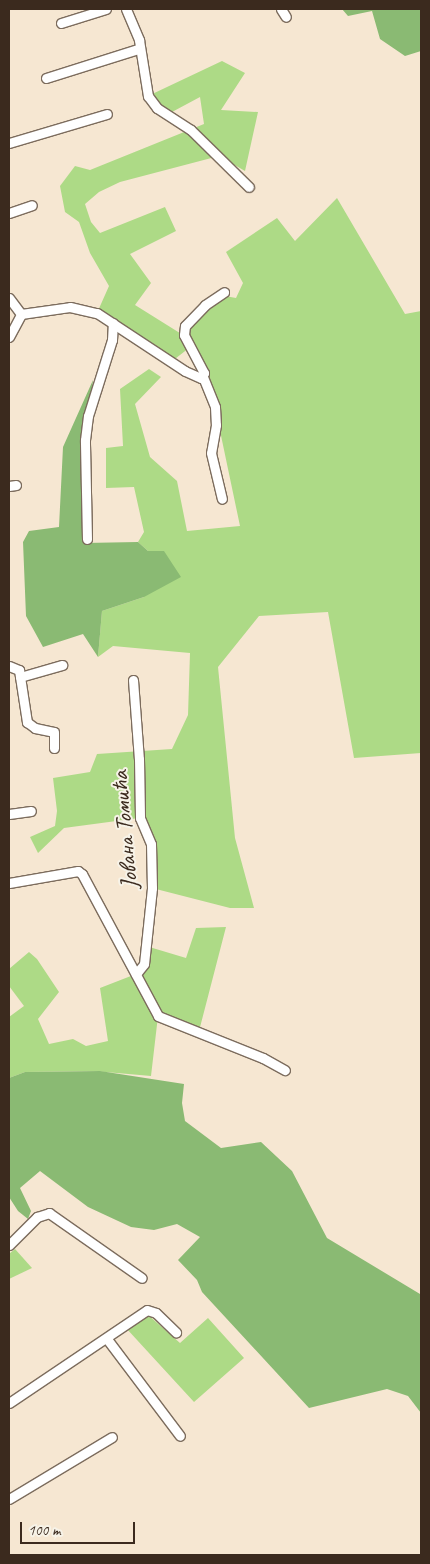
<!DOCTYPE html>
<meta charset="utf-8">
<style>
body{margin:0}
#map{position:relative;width:430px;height:1564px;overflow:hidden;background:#f6e7d2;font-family:Caveat,sans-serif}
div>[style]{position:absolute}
.green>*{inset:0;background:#adda86}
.forest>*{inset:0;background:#8aba73}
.roads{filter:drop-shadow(1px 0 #7c6c5d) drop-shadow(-1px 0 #7c6c5d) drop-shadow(0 1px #7c6c5d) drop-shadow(0 -1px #7c6c5d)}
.minor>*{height:9px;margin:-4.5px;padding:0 4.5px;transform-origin:4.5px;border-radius:4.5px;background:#fff}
span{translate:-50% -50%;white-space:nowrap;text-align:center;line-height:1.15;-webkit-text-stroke:4px #f7f3e8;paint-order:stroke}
.street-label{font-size:24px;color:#3b2a1e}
.frame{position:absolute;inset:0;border:10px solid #3b2a1e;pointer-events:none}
.scale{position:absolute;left:20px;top:1522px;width:115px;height:22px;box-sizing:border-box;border:2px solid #3b2a1e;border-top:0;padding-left:6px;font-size:15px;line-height:18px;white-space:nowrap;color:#3b2a1e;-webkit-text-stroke:4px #f7f3e8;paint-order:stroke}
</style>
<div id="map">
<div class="green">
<div style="clip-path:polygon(222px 61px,245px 73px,221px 110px,258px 112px,245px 171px,219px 156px,120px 182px,99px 192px,85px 204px,91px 222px,100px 233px,165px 207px,176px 231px,130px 254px,151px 283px,135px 305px,183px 335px,189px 320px,225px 296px,236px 298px,243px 283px,226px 252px,277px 218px,295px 241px,337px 198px,405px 314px,421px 311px,421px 753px,354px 758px,328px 612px,259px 616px,218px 667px,235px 838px,254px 908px,230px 908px,152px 888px,151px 844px,139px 818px,64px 828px,38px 853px,30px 837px,55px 826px,57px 811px,53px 778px,90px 772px,97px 754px,172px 749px,188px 715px,190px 653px,113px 646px,98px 657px,102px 611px,144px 597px,148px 551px,138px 542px,144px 532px,134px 487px,106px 488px,106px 448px,123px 446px,120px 389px,149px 369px,161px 377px,135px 404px,150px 457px,177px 481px,187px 531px,240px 526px,215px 407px,189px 348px,171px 362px,97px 313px,109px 286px,90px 253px,79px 222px,65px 212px,60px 186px,75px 166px,90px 170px,204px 124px,200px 97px,172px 112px,157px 108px,148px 96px)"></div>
<div style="clip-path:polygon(226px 927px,198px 1035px,158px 1016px,151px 1076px,94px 1071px,25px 1072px,9px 1078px,9px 1017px,24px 1006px,9px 986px,9px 969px,29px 952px,37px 959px,59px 992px,38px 1019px,49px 1044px,73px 1039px,86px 1046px,108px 1041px,100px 988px,136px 974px,146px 946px,186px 958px,196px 928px)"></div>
<div style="clip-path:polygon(15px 1249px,32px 1268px,9px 1279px,9px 1254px)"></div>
<div style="clip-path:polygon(147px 1314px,180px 1343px,208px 1318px,244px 1358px,194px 1402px,126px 1328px)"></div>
</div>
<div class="forest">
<div style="clip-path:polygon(342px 9px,421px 9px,421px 51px,405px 56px,380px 39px,372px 11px,348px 16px)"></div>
<div style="clip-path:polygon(93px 380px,86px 449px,84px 543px,138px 542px,148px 551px,164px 551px,181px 577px,144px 597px,102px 611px,98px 657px,83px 634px,43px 647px,26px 616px,23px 542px,29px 531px,59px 527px,63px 447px)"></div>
<div style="clip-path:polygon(100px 1071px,184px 1084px,182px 1103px,185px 1121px,221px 1148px,261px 1142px,292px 1171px,327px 1238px,420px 1294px,421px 1292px,421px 1413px,408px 1396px,387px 1389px,309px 1408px,202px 1292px,197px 1280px,178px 1260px,200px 1237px,177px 1224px,154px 1230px,131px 1227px,88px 1207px,40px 1171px,20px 1188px,31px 1211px,28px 1219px,18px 1211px,9px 1197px,9px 1078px,25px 1072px)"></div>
</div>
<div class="roads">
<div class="minor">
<div style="left:126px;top:9px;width:34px;rotate:67deg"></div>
<div style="left:139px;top:40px;width:57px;rotate:80.9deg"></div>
<div style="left:148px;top:96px;width:15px;rotate:53deg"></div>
<div style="left:157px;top:108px;width:40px;rotate:32.9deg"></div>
<div style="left:191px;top:130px;width:81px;rotate:44.5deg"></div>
<div style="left:281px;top:9px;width:9px;rotate:58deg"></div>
<div style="left:61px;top:23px;width:47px;rotate:-17.3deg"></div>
<div style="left:46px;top:78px;width:96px;rotate:-17.5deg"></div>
<div style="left:9px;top:143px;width:102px;rotate:-16.5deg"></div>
<div style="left:9px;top:213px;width:24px;rotate:-19deg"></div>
<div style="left:9px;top:298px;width:20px;rotate:53deg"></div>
<div style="left:21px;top:314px;width:49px;rotate:-8.1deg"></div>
<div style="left:70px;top:307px;width:28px;rotate:13deg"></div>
<div style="left:97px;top:313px;width:105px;rotate:33.4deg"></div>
<div style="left:185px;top:371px;width:17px;rotate:24deg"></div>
<div style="left:201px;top:378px;width:6px;rotate:-59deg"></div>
<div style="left:204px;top:373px;width:43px;rotate:-117.8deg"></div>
<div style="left:184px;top:335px;width:9px;rotate:-84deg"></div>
<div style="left:185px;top:326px;width:29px;rotate:-46deg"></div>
<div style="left:205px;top:305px;width:23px;rotate:-34deg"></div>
<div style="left:9px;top:337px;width:26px;rotate:-62deg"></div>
<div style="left:203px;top:377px;width:32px;rotate:68deg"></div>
<div style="left:215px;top:407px;width:18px;rotate:87deg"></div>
<div style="left:216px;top:425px;width:28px;rotate:100deg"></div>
<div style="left:211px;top:453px;width:47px;rotate:76.6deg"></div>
<div style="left:9px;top:486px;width:7px;rotate:-8deg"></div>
<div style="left:87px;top:539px;width:99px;rotate:-91.2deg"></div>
<div style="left:85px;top:440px;width:24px;rotate:-83deg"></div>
<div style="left:88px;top:416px;width:80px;rotate:-72.5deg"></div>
<div style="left:112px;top:340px;width:17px;rotate:-87deg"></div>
<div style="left:9px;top:666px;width:11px;rotate:22deg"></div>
<div style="left:19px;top:670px;width:53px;rotate:81.3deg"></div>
<div style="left:27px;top:722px;width:10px;rotate:37deg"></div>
<div style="left:35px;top:728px;width:19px;rotate:12deg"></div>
<div style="left:54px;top:732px;width:16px;rotate:90deg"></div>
<div style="left:20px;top:677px;width:44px;rotate:-15.9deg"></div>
<div style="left:133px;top:680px;width:79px;rotate:85.7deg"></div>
<div style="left:139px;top:759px;width:59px;rotate:89deg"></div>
<div style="left:140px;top:818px;width:28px;rotate:67deg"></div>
<div style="left:151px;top:844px;width:44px;rotate:88.7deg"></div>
<div style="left:152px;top:888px;width:76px;rotate:96deg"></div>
<div style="left:144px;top:964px;width:13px;rotate:129deg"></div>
<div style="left:9px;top:814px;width:22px;rotate:-8deg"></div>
<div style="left:9px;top:883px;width:70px;rotate:-9.9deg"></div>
<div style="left:78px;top:871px;width:5px;rotate:37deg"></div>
<div style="left:82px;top:874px;width:161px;rotate:61.8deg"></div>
<div style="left:158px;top:1016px;width:113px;rotate:21.8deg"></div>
<div style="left:263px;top:1058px;width:25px;rotate:29deg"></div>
<div style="left:9px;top:1245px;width:40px;rotate:-45deg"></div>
<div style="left:37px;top:1217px;width:13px;rotate:-18deg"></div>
<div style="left:49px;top:1213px;width:113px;rotate:35deg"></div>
<div style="left:107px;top:1339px;width:121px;rotate:53deg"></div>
<div style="left:9px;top:1403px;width:166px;rotate:-34deg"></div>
<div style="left:147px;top:1310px;width:9px;rotate:18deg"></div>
<div style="left:156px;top:1313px;width:28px;rotate:44deg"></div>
<div style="left:9px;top:1499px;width:120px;rotate:-31deg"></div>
</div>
</div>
<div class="street-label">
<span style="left:125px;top:830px;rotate:-95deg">Јована Томића</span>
</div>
<div class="frame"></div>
<div class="scale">100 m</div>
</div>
